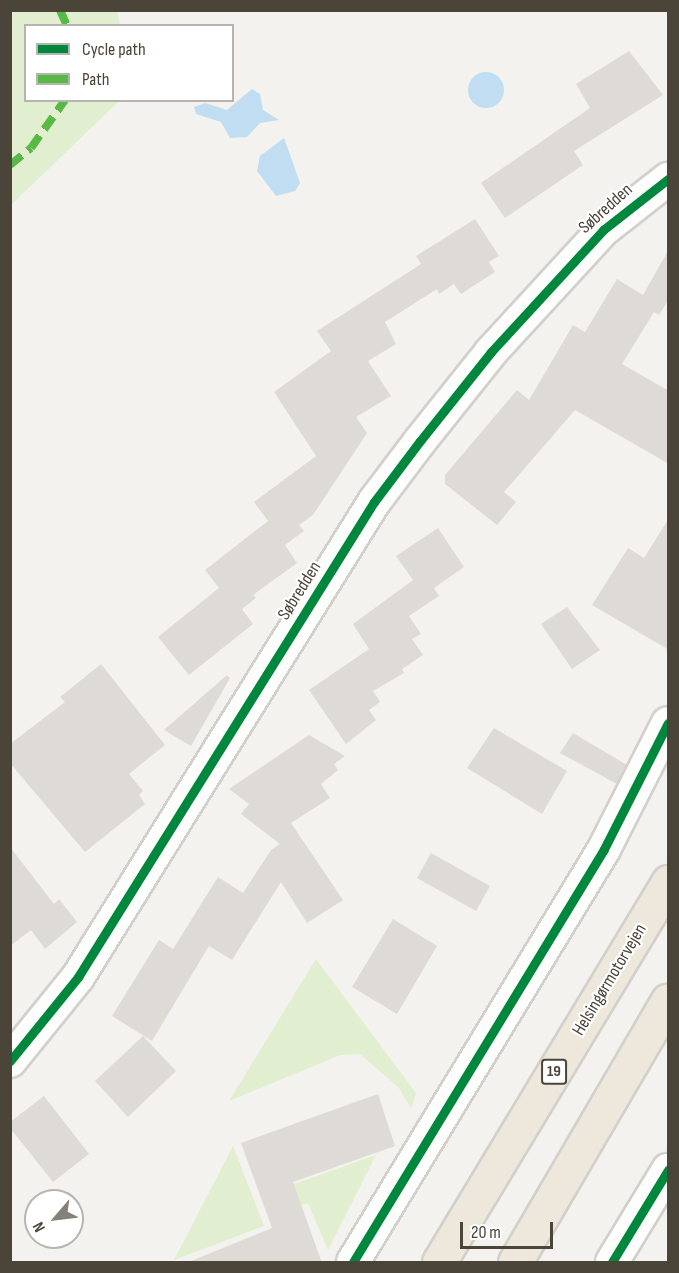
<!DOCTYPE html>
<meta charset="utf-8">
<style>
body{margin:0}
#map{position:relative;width:679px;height:1273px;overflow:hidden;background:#f4f2ee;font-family:"Sofia Sans Condensed",sans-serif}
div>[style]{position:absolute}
.green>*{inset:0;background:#e1eecf}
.water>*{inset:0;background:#c0ddf1}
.round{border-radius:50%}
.building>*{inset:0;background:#dedbd6}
.roads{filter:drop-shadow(2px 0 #d2d0cb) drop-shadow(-2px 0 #d2d0cb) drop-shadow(0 2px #d2d0cb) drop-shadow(0 -2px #d2d0cb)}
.minor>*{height:32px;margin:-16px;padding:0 16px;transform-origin:16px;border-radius:16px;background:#fdfdfc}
.highway>*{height:33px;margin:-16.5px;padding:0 16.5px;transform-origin:16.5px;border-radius:16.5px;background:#ede8db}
.quiet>*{height:8px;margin-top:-4px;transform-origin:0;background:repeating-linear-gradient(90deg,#58b947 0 15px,transparent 0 23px)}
.cycleway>*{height:9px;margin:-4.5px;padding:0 4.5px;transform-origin:4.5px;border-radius:4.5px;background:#00873e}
span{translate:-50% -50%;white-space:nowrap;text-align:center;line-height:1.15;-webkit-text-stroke:4.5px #fff;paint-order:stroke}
.shield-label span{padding:2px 4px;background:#fff;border:2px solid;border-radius:4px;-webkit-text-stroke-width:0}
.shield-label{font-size:16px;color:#4b4439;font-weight:700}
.street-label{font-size:18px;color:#4b4439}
.frame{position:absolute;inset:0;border:12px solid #4b4439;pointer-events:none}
.legend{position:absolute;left:24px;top:24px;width:210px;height:78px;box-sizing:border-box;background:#fff;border:2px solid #b7b4b0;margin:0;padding:8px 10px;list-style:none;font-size:18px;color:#4b4439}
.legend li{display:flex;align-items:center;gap:12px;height:30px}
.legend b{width:30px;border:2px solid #b7b4b0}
.north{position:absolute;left:24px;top:1189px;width:60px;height:60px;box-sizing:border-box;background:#fff;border:2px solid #b7b4b0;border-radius:50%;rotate:242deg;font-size:16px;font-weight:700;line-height:24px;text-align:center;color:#4b4439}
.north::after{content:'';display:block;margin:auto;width:21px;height:27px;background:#868178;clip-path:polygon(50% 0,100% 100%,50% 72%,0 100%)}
.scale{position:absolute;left:460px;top:1222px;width:93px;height:27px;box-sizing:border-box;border:3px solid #4b4439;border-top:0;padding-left:8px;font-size:18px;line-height:21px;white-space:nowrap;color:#4b4439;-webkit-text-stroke:4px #fff;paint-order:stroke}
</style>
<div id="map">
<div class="green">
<div style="clip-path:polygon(11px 10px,117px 11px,120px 25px,26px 26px,26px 100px,119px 101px,11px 205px)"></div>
<div style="clip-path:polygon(316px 959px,416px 1093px,411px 1108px,399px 1088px,360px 1054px,340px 1055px,229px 1101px)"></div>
<div style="clip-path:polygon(233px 1146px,264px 1226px,174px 1260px)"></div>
<div style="clip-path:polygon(376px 1155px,328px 1250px,308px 1203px,276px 1213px,269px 1193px)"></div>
</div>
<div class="water">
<div class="round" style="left:468px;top:72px;width:36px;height:36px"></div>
<div style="clip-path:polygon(252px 89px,260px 94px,263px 110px,279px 120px,260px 123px,247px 137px,230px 138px,221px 122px,196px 114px,194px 107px,205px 103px,227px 110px)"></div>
<div style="clip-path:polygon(284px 138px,300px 183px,295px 191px,276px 196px,257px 171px,260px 156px)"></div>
</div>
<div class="building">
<div style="clip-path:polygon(629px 51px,663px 95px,574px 151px,583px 165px,505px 218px,481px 183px,590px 108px,576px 84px)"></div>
<div style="clip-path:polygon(475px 219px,499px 256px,489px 262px,495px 272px,461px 294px,454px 284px,439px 294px,437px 289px,385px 322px,396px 344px,368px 361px,391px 396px,356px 417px,367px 433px,313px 515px,299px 525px,304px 531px,285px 545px,297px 563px,253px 595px,256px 598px,242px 609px,253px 624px,189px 675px,158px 637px,219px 588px,205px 570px,268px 521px,254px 502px,316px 456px,274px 392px,331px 351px,317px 331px,421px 264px,416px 256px)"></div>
<div style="clip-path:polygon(669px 249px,669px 299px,659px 315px,654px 312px,622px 364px,669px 391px,669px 464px,575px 410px,504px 492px,516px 502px,497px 525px,445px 484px,445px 475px,517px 390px,529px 400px,573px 325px,585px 332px,617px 279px,643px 295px)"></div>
<div style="clip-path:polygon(669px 518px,669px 650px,592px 605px,628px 548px,644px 558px)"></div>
<div style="clip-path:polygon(438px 528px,464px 567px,434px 588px,439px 596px,409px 616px,421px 634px,412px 639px,423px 655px,402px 669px,404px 673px,373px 691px,380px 702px,369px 710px,376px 720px,346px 744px,309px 690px,369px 649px,353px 624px,413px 580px,396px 556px)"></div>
<div style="clip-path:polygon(567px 607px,600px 650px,572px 669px,541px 624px)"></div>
<div style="clip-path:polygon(101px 664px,165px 745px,129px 774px,143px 791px,139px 795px,145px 804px,85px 852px,10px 763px,10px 744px,65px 702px,60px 697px)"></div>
<div style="clip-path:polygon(227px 675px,230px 678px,191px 746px,164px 730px)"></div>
<div style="clip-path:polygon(494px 728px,567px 771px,542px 814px,467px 768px)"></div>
<div style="clip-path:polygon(573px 733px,627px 765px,617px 784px,560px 753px)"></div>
<div style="clip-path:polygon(309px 735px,345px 756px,334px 764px,338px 770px,321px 784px,330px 798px,291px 823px,343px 900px,307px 923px,281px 882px,232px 960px,209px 946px,152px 1041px,112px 1016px,159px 940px,173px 949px,218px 877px,243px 893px,271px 850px,280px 844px,241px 814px,249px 804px,229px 789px)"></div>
<div style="clip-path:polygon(10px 847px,54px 904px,59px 899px,77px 922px,45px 949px,31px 930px,10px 946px)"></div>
<div style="clip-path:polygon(431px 853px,490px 886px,476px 911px,417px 878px)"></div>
<div style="clip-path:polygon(393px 919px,437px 946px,397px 1014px,352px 987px)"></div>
<div style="clip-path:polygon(143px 1036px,176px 1071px,128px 1117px,95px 1081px)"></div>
<div style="clip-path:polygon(378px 1094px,395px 1146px,293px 1182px,322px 1263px,186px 1263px,272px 1228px,241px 1143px)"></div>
<div style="clip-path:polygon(44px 1096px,89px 1154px,53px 1182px,10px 1128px,10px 1122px)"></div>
</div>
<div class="roads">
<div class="minor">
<div style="left:10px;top:1061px;width:108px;rotate:-51deg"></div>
<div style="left:78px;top:977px;width:560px;rotate:-58.07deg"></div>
<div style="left:374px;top:502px;width:76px;rotate:-53deg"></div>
<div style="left:420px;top:441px;width:114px;rotate:-51.4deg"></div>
<div style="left:491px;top:352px;width:166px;rotate:-47.4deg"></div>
<div style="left:603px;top:230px;width:83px;rotate:-38.1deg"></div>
<div style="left:353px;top:1262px;width:483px;rotate:-58.7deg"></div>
<div style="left:604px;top:849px;width:141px;rotate:-63.1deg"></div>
<div style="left:612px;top:1262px;width:108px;rotate:-58.7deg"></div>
</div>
<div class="highway">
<div style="left:439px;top:1262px;width:444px;rotate:-58.9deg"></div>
<div style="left:515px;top:1262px;width:303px;rotate:-59.7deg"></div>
</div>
</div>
<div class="quiet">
<div style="left:60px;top:10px;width:17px;rotate:66deg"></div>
<div style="left:10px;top:165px;width:27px;rotate:-39deg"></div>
<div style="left:31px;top:148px;width:59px;rotate:-54.7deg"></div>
</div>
<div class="cycleway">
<div style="left:10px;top:1061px;width:108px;rotate:-51deg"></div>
<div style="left:78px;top:977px;width:560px;rotate:-58.07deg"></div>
<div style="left:374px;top:502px;width:76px;rotate:-53deg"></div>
<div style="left:420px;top:441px;width:114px;rotate:-51.4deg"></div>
<div style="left:491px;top:352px;width:166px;rotate:-47.4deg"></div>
<div style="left:603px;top:230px;width:83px;rotate:-38.1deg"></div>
<div style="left:353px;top:1262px;width:483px;rotate:-58.7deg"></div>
<div style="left:604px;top:849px;width:141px;rotate:-63.1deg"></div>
<div style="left:612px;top:1262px;width:108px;rotate:-58.7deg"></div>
</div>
<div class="shield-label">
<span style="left:554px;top:1072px">19</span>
</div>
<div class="street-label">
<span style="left:606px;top:209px;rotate:-42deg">Søbredden</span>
<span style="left:300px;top:591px;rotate:-58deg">Søbredden</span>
<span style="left:610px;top:980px;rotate:-59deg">Helsingørmotorvejen</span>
</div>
<div class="frame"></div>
<ul class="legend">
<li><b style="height:8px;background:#00873e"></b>Cycle path</li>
<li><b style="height:8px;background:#58b947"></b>Path</li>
</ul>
<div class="north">N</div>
<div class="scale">20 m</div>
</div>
